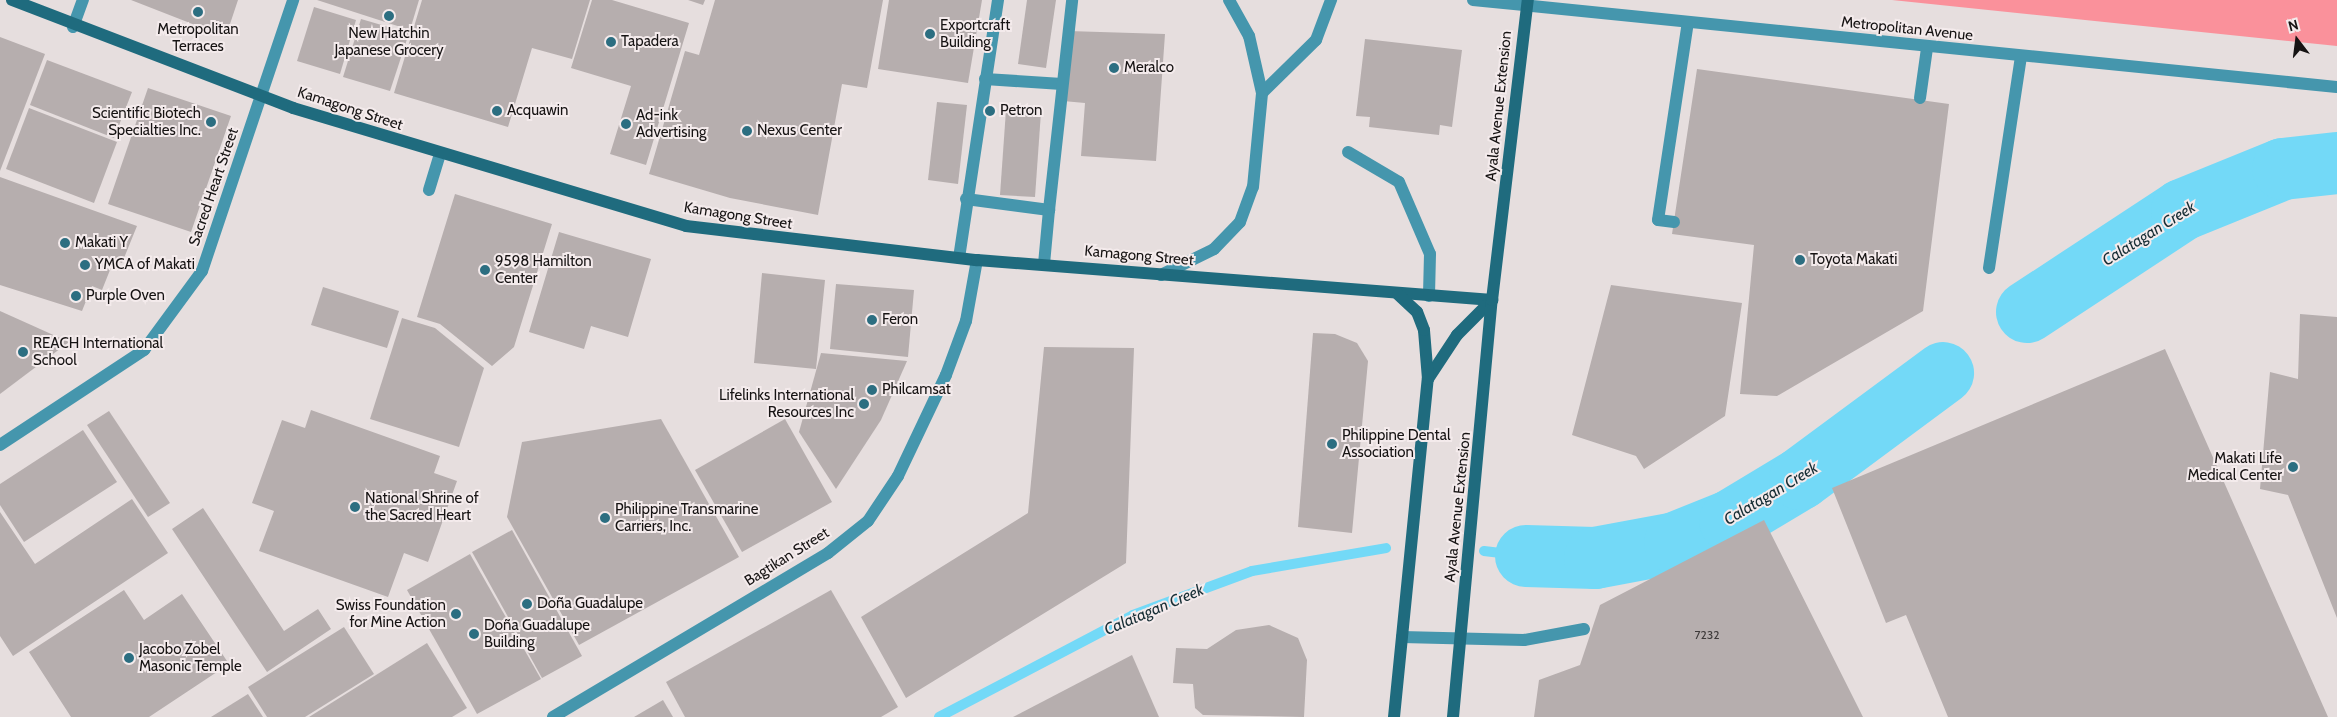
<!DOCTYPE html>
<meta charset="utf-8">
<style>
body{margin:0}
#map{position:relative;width:2337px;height:717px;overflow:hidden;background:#e6dede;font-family:Cabin,sans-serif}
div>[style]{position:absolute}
.green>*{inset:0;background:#fa919b}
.stream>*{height:10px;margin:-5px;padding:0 5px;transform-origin:5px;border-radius:5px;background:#73d9f7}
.river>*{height:62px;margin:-31px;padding:0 31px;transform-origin:31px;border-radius:31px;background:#73d9f7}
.building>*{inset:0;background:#b6aeae}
.service>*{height:12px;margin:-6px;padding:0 6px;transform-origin:6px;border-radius:6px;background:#4596ad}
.minor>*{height:12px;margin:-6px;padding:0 6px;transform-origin:6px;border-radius:6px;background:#4596ad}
.tertiary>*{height:12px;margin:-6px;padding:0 6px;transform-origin:6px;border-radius:6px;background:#4596ad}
.secondary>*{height:12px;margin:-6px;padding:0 6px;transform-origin:6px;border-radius:6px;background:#1f6b7e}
.dots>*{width:14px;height:14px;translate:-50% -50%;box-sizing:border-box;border:2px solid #f4ebec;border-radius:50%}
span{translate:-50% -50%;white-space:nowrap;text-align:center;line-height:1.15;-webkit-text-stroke:4px #f4ebec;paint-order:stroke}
.number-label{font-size:12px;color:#3e3a3a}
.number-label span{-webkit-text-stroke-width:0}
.poi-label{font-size:15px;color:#161313}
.left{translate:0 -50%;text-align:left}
.right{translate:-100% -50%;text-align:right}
.street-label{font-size:15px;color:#161313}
.water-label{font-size:16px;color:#172e35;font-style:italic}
.north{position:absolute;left:2272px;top:15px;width:50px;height:50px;-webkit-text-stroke:4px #f4ebec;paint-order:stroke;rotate:345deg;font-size:14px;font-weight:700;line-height:20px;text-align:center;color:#161313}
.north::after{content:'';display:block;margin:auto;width:18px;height:22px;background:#161313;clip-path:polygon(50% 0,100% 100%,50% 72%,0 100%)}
</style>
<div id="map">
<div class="green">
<div style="clip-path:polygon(1892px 0,2337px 0,2337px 46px)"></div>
</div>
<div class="stream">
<div style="left:1484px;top:551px;width:42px;rotate:6.8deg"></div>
<div style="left:939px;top:717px;width:219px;rotate:-27.7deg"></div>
<div style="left:1133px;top:615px;width:127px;rotate:-20.3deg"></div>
<div style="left:1252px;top:571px;width:136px;rotate:-9.7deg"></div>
</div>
<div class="river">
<div style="left:2027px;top:312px;width:186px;rotate:-33.3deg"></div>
<div style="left:2182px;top:210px;width:109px;rotate:-22.1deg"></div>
<div style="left:2283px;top:169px;width:54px;rotate:-6.3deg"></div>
<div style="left:1526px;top:556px;width:69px;rotate:1.7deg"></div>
<div style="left:1595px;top:558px;width:81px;rotate:-10.6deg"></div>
<div style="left:1675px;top:543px;width:59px;rotate:-21.8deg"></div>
<div style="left:1730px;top:521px;width:82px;rotate:-31deg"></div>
<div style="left:1800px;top:479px;width:178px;rotate:-36.5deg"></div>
</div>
<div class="building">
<div style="clip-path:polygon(131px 0,238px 0,230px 24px,213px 32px)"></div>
<div style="clip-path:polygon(317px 0,419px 0,410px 30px)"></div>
<div style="clip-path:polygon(422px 0,590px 0,572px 59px,532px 48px,508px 127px,394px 93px)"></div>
<div style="clip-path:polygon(592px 0,612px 0,689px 23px,646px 165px,610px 154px,631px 86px,571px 68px)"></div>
<div style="clip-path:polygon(688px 0,705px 0,703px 5px)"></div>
<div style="clip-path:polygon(715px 0,883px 0,867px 88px,842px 84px,818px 215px,730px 198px,649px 174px,685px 51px,699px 55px)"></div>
<div style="clip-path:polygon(889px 0,982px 0,968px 83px,878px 69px)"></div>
<div style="clip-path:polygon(1027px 0,1056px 0,1046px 68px,1018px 64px)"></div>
<div style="clip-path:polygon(314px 7px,356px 20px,340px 74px,297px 61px)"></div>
<div style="clip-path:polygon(361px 19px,409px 33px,390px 91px,343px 77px)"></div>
<div style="clip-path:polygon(1068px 31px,1165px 34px,1156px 161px,1081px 156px,1085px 103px,1063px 101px)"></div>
<div style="clip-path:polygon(0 37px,45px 54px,0 171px)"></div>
<div style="clip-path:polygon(1365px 39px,1462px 50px,1452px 127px,1440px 125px,1439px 135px,1369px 127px,1370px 117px,1356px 116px)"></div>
<div style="clip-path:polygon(47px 60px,132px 92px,114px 138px,30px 105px)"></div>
<div style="clip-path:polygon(1697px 69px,1949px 104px,1923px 311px,1777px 396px,1740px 394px,1754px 245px,1672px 234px)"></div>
<div style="clip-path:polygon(148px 88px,231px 116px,191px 232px,108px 204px)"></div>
<div style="clip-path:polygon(937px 102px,967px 105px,958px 184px,928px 180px)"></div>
<div style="clip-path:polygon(29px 108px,117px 142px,94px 203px,6px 169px)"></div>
<div style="clip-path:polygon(1006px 110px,1041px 112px,1035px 197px,1000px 195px)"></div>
<div style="clip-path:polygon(0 177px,137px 226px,122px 263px,114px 260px,102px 290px,92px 286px,82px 311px,0 285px)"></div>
<div style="clip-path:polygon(455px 194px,552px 224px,514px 347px,492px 366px,440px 324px,417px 317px)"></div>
<div style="clip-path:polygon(559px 232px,651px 259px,628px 337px,591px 326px,584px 349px,529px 332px)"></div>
<div style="clip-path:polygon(762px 273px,825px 280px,816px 369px,754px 363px)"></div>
<div style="clip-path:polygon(836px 284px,914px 290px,908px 357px,830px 349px)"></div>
<div style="clip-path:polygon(1611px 285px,1742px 303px,1725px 416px,1644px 469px,1636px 456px,1572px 435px)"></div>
<div style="clip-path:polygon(323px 287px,399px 311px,387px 348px,311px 325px)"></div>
<div style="clip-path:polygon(0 311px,69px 342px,0 394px)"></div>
<div style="clip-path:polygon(2300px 314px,2337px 317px,2337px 618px,2288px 495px,2260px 489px,2270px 372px,2298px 379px)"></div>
<div style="clip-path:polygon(402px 318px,435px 328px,484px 368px,459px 447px,370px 419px)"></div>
<div style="clip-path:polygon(1313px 333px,1335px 334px,1357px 343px,1368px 361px,1352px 533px,1298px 527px)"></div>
<div style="clip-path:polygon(1044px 347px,1134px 348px,1126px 563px,906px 698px,861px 617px,1028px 513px)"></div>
<div style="clip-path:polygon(2165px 349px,2328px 717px,1948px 717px,1906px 615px,1886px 623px,1832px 488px)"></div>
<div style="clip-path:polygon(821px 353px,907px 361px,881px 420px,836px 489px,799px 432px)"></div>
<div style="clip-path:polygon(311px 410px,440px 456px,434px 473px,457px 481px,428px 562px,404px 553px,388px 597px,259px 551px,274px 511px,252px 503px,282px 420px,305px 428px)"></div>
<div style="clip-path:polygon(109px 411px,170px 503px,148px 517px,87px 425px)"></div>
<div style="clip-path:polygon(661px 419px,739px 557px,579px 645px,507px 517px,522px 442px)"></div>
<div style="clip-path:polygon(785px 419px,832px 502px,742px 552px,695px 470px)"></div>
<div style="clip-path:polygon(83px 430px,117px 482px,24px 542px,0 505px,0 484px)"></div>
<div style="clip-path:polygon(132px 499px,168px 553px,13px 656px,0 636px,0 512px,35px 564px)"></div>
<div style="clip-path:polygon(203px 508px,284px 631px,318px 609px,331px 629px,267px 672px,172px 529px)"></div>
<div style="clip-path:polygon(1764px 520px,1863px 717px,1534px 717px,1539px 680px,1580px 665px,1600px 605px)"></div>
<div style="clip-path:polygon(512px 530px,582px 656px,542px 678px,472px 552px)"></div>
<div style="clip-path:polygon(470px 554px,541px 679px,477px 714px,407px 590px)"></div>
<div style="clip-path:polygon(124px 590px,144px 620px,182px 594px,229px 664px,149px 717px,71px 717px,29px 652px)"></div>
<div style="clip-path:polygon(831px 590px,898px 707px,881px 717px,685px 717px,666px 682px)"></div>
<div style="clip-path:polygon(1269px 625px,1298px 638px,1307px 660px,1304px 717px,1203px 715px,1195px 708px,1193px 684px,1173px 683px,1176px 648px,1207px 649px,1236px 630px)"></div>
<div style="clip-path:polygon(344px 627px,374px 674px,305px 717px,267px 717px,248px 687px)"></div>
<div style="clip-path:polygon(427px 643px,467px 708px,452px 717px,309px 717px)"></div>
<div style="clip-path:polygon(1132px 655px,1159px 717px,1013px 717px)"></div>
<div style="clip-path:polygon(248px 694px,263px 717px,211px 717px)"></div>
<div style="clip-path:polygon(663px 700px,673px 717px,634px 717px)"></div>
</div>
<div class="service">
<div style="left:985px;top:79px;width:77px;rotate:3.7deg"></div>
<div style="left:1262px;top:93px;width:76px;rotate:-44.5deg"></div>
<div style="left:1316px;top:40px;width:43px;rotate:-69.4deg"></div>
<div style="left:1920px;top:98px;width:50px;rotate:-82deg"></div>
<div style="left:1348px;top:152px;width:59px;rotate:30.5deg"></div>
<div style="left:1399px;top:182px;width:78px;rotate:66.7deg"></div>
<div style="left:1430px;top:254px;width:42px;rotate:91.4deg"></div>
<div style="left:429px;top:190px;width:37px;rotate:-73deg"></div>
<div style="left:966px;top:199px;width:84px;rotate:7.5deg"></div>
<div style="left:1049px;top:210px;width:211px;rotate:-83.7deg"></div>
<div style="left:1674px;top:222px;width:16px;rotate:-173deg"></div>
<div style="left:1658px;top:220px;width:200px;rotate:-81.4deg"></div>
<div style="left:959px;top:258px;width:261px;rotate:-81.4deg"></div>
<div style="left:1044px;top:264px;width:54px;rotate:-84.7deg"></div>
<div style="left:1989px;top:268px;width:214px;rotate:-81.4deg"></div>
<div style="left:1161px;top:275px;width:59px;rotate:-26.1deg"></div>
<div style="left:1214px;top:249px;width:37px;rotate:-46deg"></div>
<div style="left:1240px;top:222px;width:37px;rotate:-70deg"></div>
<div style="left:1253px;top:187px;width:94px;rotate:-84.5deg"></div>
<div style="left:1262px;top:93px;width:58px;rotate:-102.8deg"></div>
<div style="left:1249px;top:36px;width:41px;rotate:-119.1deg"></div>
<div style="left:1402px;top:637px;width:122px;rotate:1.4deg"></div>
<div style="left:1524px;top:640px;width:61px;rotate:-10.4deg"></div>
</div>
<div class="minor">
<div style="left:0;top:445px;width:173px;rotate:-33.4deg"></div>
<div style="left:144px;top:350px;width:98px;rotate:-53.7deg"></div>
<div style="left:202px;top:271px;width:286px;rotate:-71.4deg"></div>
</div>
<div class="tertiary">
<div style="left:1473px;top:0;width:868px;rotate:5.75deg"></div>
<div style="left:73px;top:27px;width:29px;rotate:-70deg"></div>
<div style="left:553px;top:717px;width:320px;rotate:-30.8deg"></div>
<div style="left:828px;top:553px;width:51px;rotate:-38.7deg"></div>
<div style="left:868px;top:521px;width:54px;rotate:-56.3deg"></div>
<div style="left:898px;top:476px;width:112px;rotate:-64.6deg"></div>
<div style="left:946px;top:375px;width:58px;rotate:-69.7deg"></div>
<div style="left:966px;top:321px;width:62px;rotate:-79.8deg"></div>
</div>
<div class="secondary">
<div style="left:12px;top:0;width:301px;rotate:21deg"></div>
<div style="left:293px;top:108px;width:410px;rotate:16.7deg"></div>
<div style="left:686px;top:226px;width:293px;rotate:6.7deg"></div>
<div style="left:977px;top:260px;width:517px;rotate:4.44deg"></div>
<div style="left:1428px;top:379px;width:53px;rotate:-56.6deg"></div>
<div style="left:1457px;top:335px;width:49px;rotate:-45deg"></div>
<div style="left:1394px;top:717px;width:340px;rotate:-84.3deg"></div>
<div style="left:1428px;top:379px;width:49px;rotate:-94.7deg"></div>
<div style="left:1424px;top:330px;width:19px;rotate:-111deg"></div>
<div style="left:1417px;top:312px;width:26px;rotate:-137deg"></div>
<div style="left:1453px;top:717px;width:419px;rotate:-84.7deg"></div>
<div style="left:1492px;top:300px;width:302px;rotate:-83.2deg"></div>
</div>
<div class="dots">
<div style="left:198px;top:12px;background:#2c6e81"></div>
<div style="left:389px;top:16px;background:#2c6e81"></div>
<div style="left:930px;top:34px;background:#2c6e81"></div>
<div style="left:611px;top:42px;background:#2c6e81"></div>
<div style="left:1114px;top:68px;background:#2c6e81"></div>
<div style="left:497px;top:111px;background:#2c6e81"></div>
<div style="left:990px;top:111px;background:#2c6e81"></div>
<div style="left:211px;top:122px;background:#2c6e81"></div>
<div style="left:626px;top:124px;background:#2c6e81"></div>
<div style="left:747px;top:131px;background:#2c6e81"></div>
<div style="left:65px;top:243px;background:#2c6e81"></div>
<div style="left:1800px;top:260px;background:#2c6e81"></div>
<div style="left:85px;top:265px;background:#2c6e81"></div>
<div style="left:485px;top:270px;background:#2c6e81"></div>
<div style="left:76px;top:296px;background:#2c6e81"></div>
<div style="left:872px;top:320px;background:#2c6e81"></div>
<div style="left:23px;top:352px;background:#2c6e81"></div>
<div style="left:872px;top:390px;background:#2c6e81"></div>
<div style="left:864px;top:404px;background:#2c6e81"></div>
<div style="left:1332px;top:444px;background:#2c6e81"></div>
<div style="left:2293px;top:467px;background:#2c6e81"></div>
<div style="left:355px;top:507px;background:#2c6e81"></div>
<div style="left:605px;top:518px;background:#2c6e81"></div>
<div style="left:527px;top:604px;background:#2c6e81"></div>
<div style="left:456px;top:614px;background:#2c6e81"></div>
<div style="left:474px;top:634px;background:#2c6e81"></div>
<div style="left:129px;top:658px;background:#2c6e81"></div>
</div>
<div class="number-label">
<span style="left:1707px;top:635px">7232</span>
</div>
<div class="poi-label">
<span class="left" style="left:940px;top:34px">Exportcraft<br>Building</span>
<span style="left:198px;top:38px">Metropolitan<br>Terraces</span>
<span style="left:389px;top:42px">New Hatchin<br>Japanese Grocery</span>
<span class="left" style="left:621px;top:42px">Tapadera</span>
<span class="left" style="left:1124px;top:68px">Meralco</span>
<span class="left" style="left:507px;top:111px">Acquawin</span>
<span class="left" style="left:1000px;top:111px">Petron</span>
<span class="right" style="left:201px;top:122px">Scientific Biotech<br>Specialties Inc.</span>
<span class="left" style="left:636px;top:124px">Ad-ink<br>Advertising</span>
<span class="left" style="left:757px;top:131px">Nexus Center</span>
<span class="left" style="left:75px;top:243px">Makati Y</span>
<span class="left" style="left:1810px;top:260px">Toyota Makati</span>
<span class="left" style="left:495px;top:270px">9598 Hamilton<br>Center</span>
<span class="left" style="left:95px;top:265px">YMCA of Makati</span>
<span class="left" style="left:86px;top:296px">Purple Oven</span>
<span class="left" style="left:882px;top:320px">Feron</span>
<span class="left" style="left:33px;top:352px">REACH International<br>School</span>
<span class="left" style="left:882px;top:390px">Philcamsat</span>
<span class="right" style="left:854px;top:404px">Lifelinks International<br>Resources Inc</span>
<span class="left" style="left:1342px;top:444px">Philippine Dental<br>Association</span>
<span class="right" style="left:2282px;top:467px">Makati Life<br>Medical Center</span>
<span class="left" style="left:365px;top:507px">National Shrine of<br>the Sacred Heart</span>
<span class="left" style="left:615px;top:518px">Philippine Transmarine<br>Carriers, Inc.</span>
<span class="left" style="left:537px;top:604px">Doña Guadalupe</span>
<span class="right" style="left:446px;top:614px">Swiss Foundation<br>for Mine Action</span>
<span class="left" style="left:484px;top:634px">Doña Guadalupe<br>Building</span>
<span class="left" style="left:139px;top:658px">Jacobo Zobel<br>Masonic Temple</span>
</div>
<div class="street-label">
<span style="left:1907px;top:29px;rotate:6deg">Metropolitan Avenue</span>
<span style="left:1499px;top:106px;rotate:-84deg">Ayala Avenue Extension</span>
<span style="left:350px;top:109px;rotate:18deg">Kamagong Street</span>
<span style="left:214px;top:187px;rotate:-71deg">Sacred Heart Street</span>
<span style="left:738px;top:216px;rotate:9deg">Kamagong Street</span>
<span style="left:1139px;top:256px;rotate:5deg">Kamagong Street</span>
<span style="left:1458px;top:507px;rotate:-84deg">Ayala Avenue Extension</span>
<span style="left:787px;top:557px;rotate:-32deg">Bagtikan Street</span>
</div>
<div class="water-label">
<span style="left:2149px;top:234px;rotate:-32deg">Calatagan Creek</span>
<span style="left:1771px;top:494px;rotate:-31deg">Calatagan Creek</span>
<span style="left:1154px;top:610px;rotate:-23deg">Calatagan Creek</span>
</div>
<div class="north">N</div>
</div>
